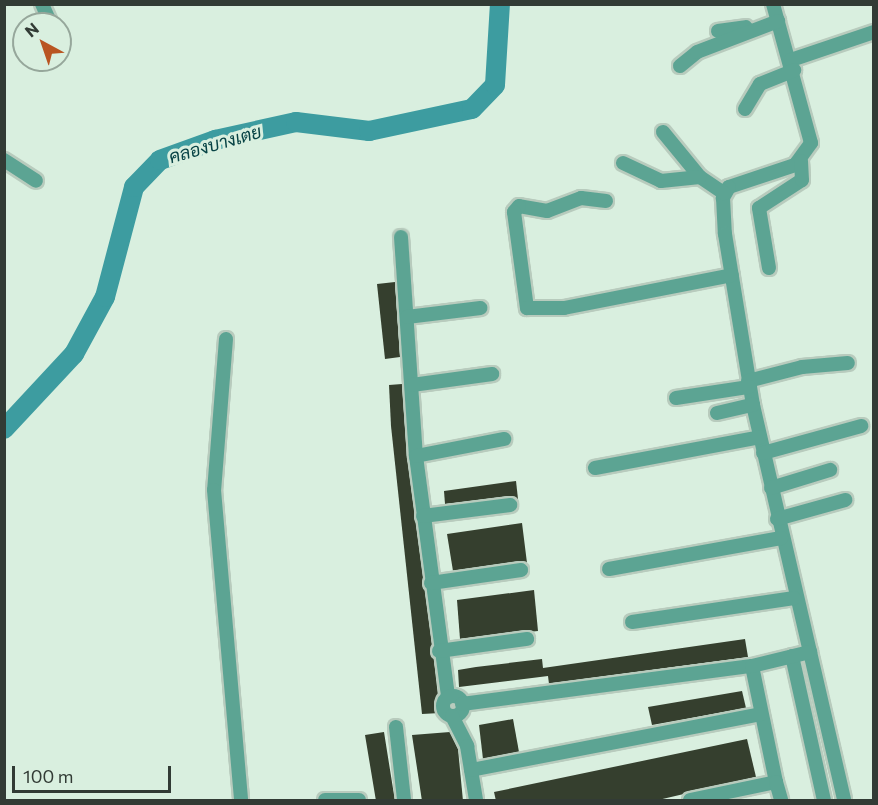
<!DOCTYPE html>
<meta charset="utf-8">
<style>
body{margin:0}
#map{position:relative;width:878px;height:805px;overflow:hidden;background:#d9efdf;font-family:Commissioner,Sarabun,sans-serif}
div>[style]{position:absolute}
.river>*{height:20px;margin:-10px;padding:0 10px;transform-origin:10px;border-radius:10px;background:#3d9ca0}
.building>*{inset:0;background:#353f2e}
.roads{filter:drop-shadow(2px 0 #b8cbbd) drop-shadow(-2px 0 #b8cbbd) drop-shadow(0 2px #b8cbbd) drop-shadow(0 -2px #b8cbbd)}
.minor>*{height:14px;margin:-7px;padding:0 7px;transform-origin:7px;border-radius:7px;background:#5ca493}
.minor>.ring{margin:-7px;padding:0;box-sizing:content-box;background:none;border:14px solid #5ca493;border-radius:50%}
span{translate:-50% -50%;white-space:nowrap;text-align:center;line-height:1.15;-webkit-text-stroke:6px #d9efdf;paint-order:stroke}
.water-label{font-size:18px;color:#074345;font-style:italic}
.frame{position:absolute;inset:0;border:6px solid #323b35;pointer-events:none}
.north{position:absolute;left:12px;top:12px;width:60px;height:60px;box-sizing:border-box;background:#d9efdf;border:2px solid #96a79b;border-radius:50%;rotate:320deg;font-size:16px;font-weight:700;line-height:24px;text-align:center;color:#323b35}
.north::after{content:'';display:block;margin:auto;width:21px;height:27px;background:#b95522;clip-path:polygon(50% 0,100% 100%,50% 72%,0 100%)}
.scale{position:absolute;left:12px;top:766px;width:159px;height:27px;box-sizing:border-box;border:3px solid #323b35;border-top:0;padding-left:8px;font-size:18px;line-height:21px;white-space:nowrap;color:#323b35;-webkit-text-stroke:4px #d9efdf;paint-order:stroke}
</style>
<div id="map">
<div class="river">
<div style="left:4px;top:429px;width:103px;rotate:-47deg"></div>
<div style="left:74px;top:354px;width:65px;rotate:-61.5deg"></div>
<div style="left:105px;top:297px;width:114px;rotate:-75.2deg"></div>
<div style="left:134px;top:187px;width:37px;rotate:-46deg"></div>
<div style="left:160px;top:160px;width:59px;rotate:-20deg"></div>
<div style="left:215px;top:140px;width:83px;rotate:-12.5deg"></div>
<div style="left:296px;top:122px;width:74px;rotate:7deg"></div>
<div style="left:369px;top:131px;width:105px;rotate:-12.1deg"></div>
<div style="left:472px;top:109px;width:33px;rotate:-46deg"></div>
<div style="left:495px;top:85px;width:81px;rotate:-86.5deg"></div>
</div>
<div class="building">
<div style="clip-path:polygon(395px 282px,400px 357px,385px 359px,377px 284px)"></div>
<div style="clip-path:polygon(402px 384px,440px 713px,422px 714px,391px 426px,389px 385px)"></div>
<div style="clip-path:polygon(516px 481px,518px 499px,445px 504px,444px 491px)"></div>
<div style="clip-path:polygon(522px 523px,527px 563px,453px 571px,447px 534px)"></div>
<div style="clip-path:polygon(534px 590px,538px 631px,460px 639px,457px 600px)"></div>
<div style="clip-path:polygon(745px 639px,748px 657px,549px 684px,548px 676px,459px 687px,458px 670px,476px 667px,542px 659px,543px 668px)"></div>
<div style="clip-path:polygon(742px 691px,746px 708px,652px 725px,648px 707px)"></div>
<div style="clip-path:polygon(513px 719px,519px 752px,483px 759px,479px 725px)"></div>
<div style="clip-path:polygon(384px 732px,387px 751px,395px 801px,376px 801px,365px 735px)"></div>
<div style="clip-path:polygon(450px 732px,458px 749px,463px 801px,422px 801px,412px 735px)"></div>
<div style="clip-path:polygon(747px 739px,756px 777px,654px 801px,496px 801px,494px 792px)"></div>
</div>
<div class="roads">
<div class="minor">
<div style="left:42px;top:4px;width:22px;rotate:66deg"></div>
<div style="left:773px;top:4px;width:144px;rotate:74.7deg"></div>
<div style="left:811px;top:143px;width:27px;rotate:126deg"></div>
<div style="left:795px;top:165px;width:70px;rotate:161.6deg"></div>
<div style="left:729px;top:187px;width:13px;rotate:119deg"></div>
<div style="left:723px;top:198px;width:36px;rotate:87deg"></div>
<div style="left:725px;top:234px;width:173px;rotate:80.7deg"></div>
<div style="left:753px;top:405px;width:405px;rotate:77deg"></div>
<div style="left:718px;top:31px;width:28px;rotate:-8deg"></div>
<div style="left:791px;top:60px;width:88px;rotate:-18.6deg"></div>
<div style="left:680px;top:66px;width:22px;rotate:-39deg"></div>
<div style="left:697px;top:52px;width:87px;rotate:-20.9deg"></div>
<div style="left:745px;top:109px;width:29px;rotate:-59deg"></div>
<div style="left:760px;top:84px;width:37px;rotate:-22deg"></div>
<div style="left:663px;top:132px;width:58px;rotate:50.6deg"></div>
<div style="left:700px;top:177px;width:29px;rotate:34deg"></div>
<div style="left:4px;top:160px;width:38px;rotate:33deg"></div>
<div style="left:623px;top:163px;width:42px;rotate:25.3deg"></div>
<div style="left:661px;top:181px;width:39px;rotate:-6deg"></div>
<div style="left:606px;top:201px;width:25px;rotate:-173deg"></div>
<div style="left:581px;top:198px;width:36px;rotate:159deg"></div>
<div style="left:547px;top:211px;width:28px;rotate:-170deg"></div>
<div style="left:519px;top:206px;width:8px;rotate:130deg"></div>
<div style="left:514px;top:212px;width:97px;rotate:82.3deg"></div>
<div style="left:527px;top:308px;width:37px"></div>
<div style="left:564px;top:308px;width:171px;rotate:-11.1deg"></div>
<div style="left:401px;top:237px;width:220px;rotate:86.1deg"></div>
<div style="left:416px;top:456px;width:243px;rotate:82.4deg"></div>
<div style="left:769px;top:268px;width:61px;rotate:-99.5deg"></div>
<div style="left:759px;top:208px;width:51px;rotate:-33.1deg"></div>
<div style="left:802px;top:180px;width:19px;rotate:-93deg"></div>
<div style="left:407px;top:317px;width:74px;rotate:-7deg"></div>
<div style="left:226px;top:339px;width:151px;rotate:94.5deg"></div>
<div style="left:214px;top:490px;width:311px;rotate:85deg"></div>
<div style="left:748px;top:381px;width:56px;rotate:-14.5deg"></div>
<div style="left:802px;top:367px;width:46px;rotate:-5deg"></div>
<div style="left:412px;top:385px;width:81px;rotate:-7.8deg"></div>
<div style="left:676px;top:398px;width:74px;rotate:-8.6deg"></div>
<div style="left:717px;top:413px;width:37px;rotate:-13deg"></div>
<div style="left:763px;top:453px;width:102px;rotate:-15.4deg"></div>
<div style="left:416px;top:456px;width:90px;rotate:-10.9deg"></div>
<div style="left:595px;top:468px;width:168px;rotate:-10.6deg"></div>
<div style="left:771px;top:488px;width:62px;rotate:-17deg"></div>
<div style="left:423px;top:516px;width:88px;rotate:-7.2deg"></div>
<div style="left:777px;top:519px;width:71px;rotate:-15.6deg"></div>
<div style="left:609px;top:569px;width:175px;rotate:-10.2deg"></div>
<div style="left:431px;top:583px;width:91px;rotate:-8.2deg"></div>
<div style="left:632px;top:622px;width:164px;rotate:-8.4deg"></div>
<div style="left:439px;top:651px;width:89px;rotate:-7.8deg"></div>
<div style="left:792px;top:656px;width:148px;rotate:77.5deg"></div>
<div style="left:752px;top:666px;width:118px;rotate:78.3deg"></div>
<div class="ring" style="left:443px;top:696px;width:6px;height:6px"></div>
<div style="left:462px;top:704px;width:292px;rotate:-7.5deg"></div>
<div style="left:752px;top:666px;width:60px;rotate:-13.6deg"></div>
<div style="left:452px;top:716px;width:34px;rotate:63deg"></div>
<div style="left:467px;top:746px;width:55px;rotate:80.5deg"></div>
<div style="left:396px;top:727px;width:73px;rotate:83.7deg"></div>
<div style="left:471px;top:770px;width:295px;rotate:-10.9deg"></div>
<div style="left:325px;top:800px;width:34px"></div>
<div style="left:690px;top:800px;width:88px;rotate:-11.8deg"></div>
<div style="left:776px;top:782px;width:19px;rotate:74deg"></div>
</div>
</div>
<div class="water-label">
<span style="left:215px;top:144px;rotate:-16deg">คลองบางเตย</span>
</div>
<div class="frame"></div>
<div class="north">N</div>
<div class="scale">100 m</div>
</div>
